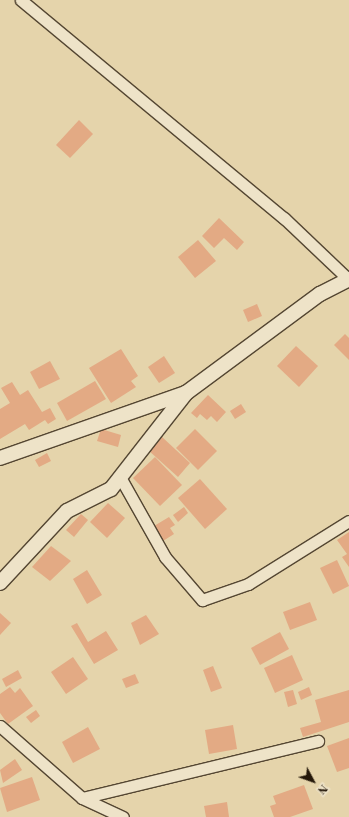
<!DOCTYPE html>
<style>
body{margin:0}
#map{position:relative;width:349px;height:817px;overflow:hidden;background:#e5d4ab;font-family:"Libre Bodoni",serif}
div>[style]{position:absolute}
.building>*{inset:0;background:#e3aa84}
.roads{filter:drop-shadow(1px 0 #544632) drop-shadow(-1px 0 #544632) drop-shadow(0 1px #544632) drop-shadow(0 -1px #544632)}
.minor>*{height:11px;margin:-5.5px;padding:0 5.5px;transform-origin:5.5px;border-radius:5.5px;background:#eee3c8}
.tertiary>*{height:14px;margin:-7px;padding:0 7px;transform-origin:7px;border-radius:7px;background:#eee3c8}
span{translate:-50% -50%;white-space:nowrap;text-align:center;line-height:1.15;-webkit-text-stroke:3.5px #eee3c8;paint-order:stroke}
.north{position:absolute;left:293px;top:761px;width:40px;height:40px;-webkit-text-stroke:3px #eee3c8;paint-order:stroke;rotate:131deg;font-size:11px;font-weight:700;line-height:16px;text-align:center;color:#241709}
.north::after{content:'';display:block;margin:auto;width:14px;height:18px;background:#241709;clip-path:polygon(50% 0,100% 100%,50% 72%,0 100%)}
</style>
<div id="map">
<div class="building">
<div style="clip-path:polygon(79px 120px,93px 134px,70px 158px,56px 145px)"></div>
<div style="clip-path:polygon(219px 218px,244px 242px,237px 250px,224px 238px,214px 248px,202px 236px)"></div>
<div style="clip-path:polygon(198px 240px,216px 261px,195px 278px,178px 257px)"></div>
<div style="clip-path:polygon(257px 304px,262px 316px,248px 322px,243px 310px)"></div>
<div style="clip-path:polygon(345px 334px,349px 338px,349px 360px,334px 345px)"></div>
<div style="clip-path:polygon(296px 346px,318px 366px,299px 387px,277px 366px)"></div>
<div style="clip-path:polygon(121px 349px,138px 376px,131px 381px,136px 387px,111px 403px,89px 368px)"></div>
<div style="clip-path:polygon(164px 356px,175px 373px,159px 383px,148px 367px)"></div>
<div style="clip-path:polygon(50px 361px,60px 379px,39px 389px,30px 372px)"></div>
<div style="clip-path:polygon(95px 381px,106px 399px,67px 421px,57px 403px)"></div>
<div style="clip-path:polygon(12px 382px,20px 395px,28px 390px,42px 412px,50px 408px,56px 419px,48px 424px,45px 420px,29px 430px,25px 424px,0 439px,0 409px,10px 403px,1px 388px)"></div>
<div style="clip-path:polygon(208px 395px,226px 412px,217px 422px,211px 416px,207px 420px,200px 414px,197px 418px,191px 413px)"></div>
<div style="clip-path:polygon(241px 404px,246px 412px,235px 419px,230px 411px)"></div>
<div style="clip-path:polygon(101px 429px,121px 435px,118px 447px,97px 441px)"></div>
<div style="clip-path:polygon(195px 429px,217px 451px,198px 470px,176px 448px)"></div>
<div style="clip-path:polygon(161px 436px,190px 463px,178px 477px,148px 450px)"></div>
<div style="clip-path:polygon(47px 453px,51px 461px,39px 467px,35px 460px)"></div>
<div style="clip-path:polygon(155px 457px,182px 485px,160px 506px,133px 478px)"></div>
<div style="clip-path:polygon(200px 479px,227px 509px,205px 529px,178px 498px)"></div>
<div style="clip-path:polygon(108px 503px,125px 518px,107px 538px,90px 522px)"></div>
<div style="clip-path:polygon(184px 507px,188px 513px,178px 522px,173px 515px)"></div>
<div style="clip-path:polygon(81px 514px,88px 520px,74px 537px,66px 530px)"></div>
<div style="clip-path:polygon(169px 517px,175px 525px,170px 528px,174px 534px,163px 541px,154px 526px)"></div>
<div style="clip-path:polygon(349px 532px,349px 567px,342px 557px,347px 554px,337px 540px)"></div>
<div style="clip-path:polygon(51px 546px,71px 561px,50px 581px,32px 567px)"></div>
<div style="clip-path:polygon(337px 560px,349px 586px,333px 594px,320px 568px)"></div>
<div style="clip-path:polygon(87px 570px,102px 595px,87px 604px,73px 579px)"></div>
<div style="clip-path:polygon(310px 602px,317px 620px,290px 630px,283px 612px)"></div>
<div style="clip-path:polygon(0 613px,11px 623px,0 635px)"></div>
<div style="clip-path:polygon(146px 615px,159px 634px,140px 645px,131px 623px)"></div>
<div style="clip-path:polygon(77px 623px,88px 642px,106px 631px,118px 650px,94px 664px,71px 626px)"></div>
<div style="clip-path:polygon(280px 632px,289px 649px,260px 665px,251px 648px)"></div>
<div style="clip-path:polygon(292px 655px,303px 680px,275px 693px,264px 668px)"></div>
<div style="clip-path:polygon(73px 657px,88px 679px,66px 694px,51px 672px)"></div>
<div style="clip-path:polygon(213px 666px,222px 688px,211px 692px,203px 670px)"></div>
<div style="clip-path:polygon(18px 670px,22px 678px,6px 687px,2px 679px)"></div>
<div style="clip-path:polygon(135px 674px,139px 683px,126px 688px,122px 679px)"></div>
<div style="clip-path:polygon(10px 687px,15px 693px,20px 688px,33px 706px,8px 724px,0 713px,0 694px)"></div>
<div style="clip-path:polygon(309px 687px,312px 695px,301px 700px,298px 692px)"></div>
<div style="clip-path:polygon(293px 690px,297px 704px,288px 707px,284px 692px)"></div>
<div style="clip-path:polygon(349px 690px,349px 722px,303px 737px,300px 728px,321px 722px,315px 700px)"></div>
<div style="clip-path:polygon(36px 710px,40px 716px,31px 723px,26px 717px)"></div>
<div style="clip-path:polygon(233px 725px,237px 749px,209px 754px,205px 730px)"></div>
<div style="clip-path:polygon(88px 727px,100px 749px,73px 763px,62px 742px)"></div>
<div style="clip-path:polygon(349px 738px,349px 768px,337px 772px,327px 746px)"></div>
<div style="clip-path:polygon(15px 759px,22px 770px,3px 783px,0 770px)"></div>
<div style="clip-path:polygon(32px 777px,40px 800px,7px 812px,0 788px)"></div>
<div style="clip-path:polygon(304px 785px,313px 809px,290px 817px,274px 817px,270px 806px,276px 804px,273px 796px)"></div>
<div style="clip-path:polygon(227px 802px,229px 817px,206px 817px,204px 806px)"></div>
</div>
<div class="roads">
<div class="minor">
<div style="left:21px;top:0;width:342px;rotate:39.7deg"></div>
<div style="left:284px;top:218px;width:90px;rotate:43.6deg"></div>
<div style="left:120px;top:477px;width:92px;rotate:60.6deg"></div>
<div style="left:165px;top:557px;width:57px;rotate:49.3deg"></div>
<div style="left:202px;top:600px;width:49px;rotate:-19.2deg"></div>
<div style="left:248px;top:584px;width:119px;rotate:-32deg"></div>
<div style="left:0;top:726px;width:109px;rotate:41.3deg"></div>
<div style="left:82px;top:798px;width:45px;rotate:24.9deg"></div>
<div style="left:82px;top:798px;width:243px;rotate:-13.6deg"></div>
</div>
<div class="tertiary">
<div style="left:0;top:458px;width:197px;rotate:-19.3deg"></div>
<div style="left:186px;top:393px;width:167px;rotate:-36.5deg"></div>
<div style="left:320px;top:294px;width:33px;rotate:-27deg"></div>
<div style="left:0;top:583px;width:98px;rotate:-47.1deg"></div>
<div style="left:67px;top:511px;width:49px;rotate:-26.6deg"></div>
<div style="left:111px;top:489px;width:122px;rotate:-52deg"></div>
</div>
</div>
<div class="north">N</div>
</div>
